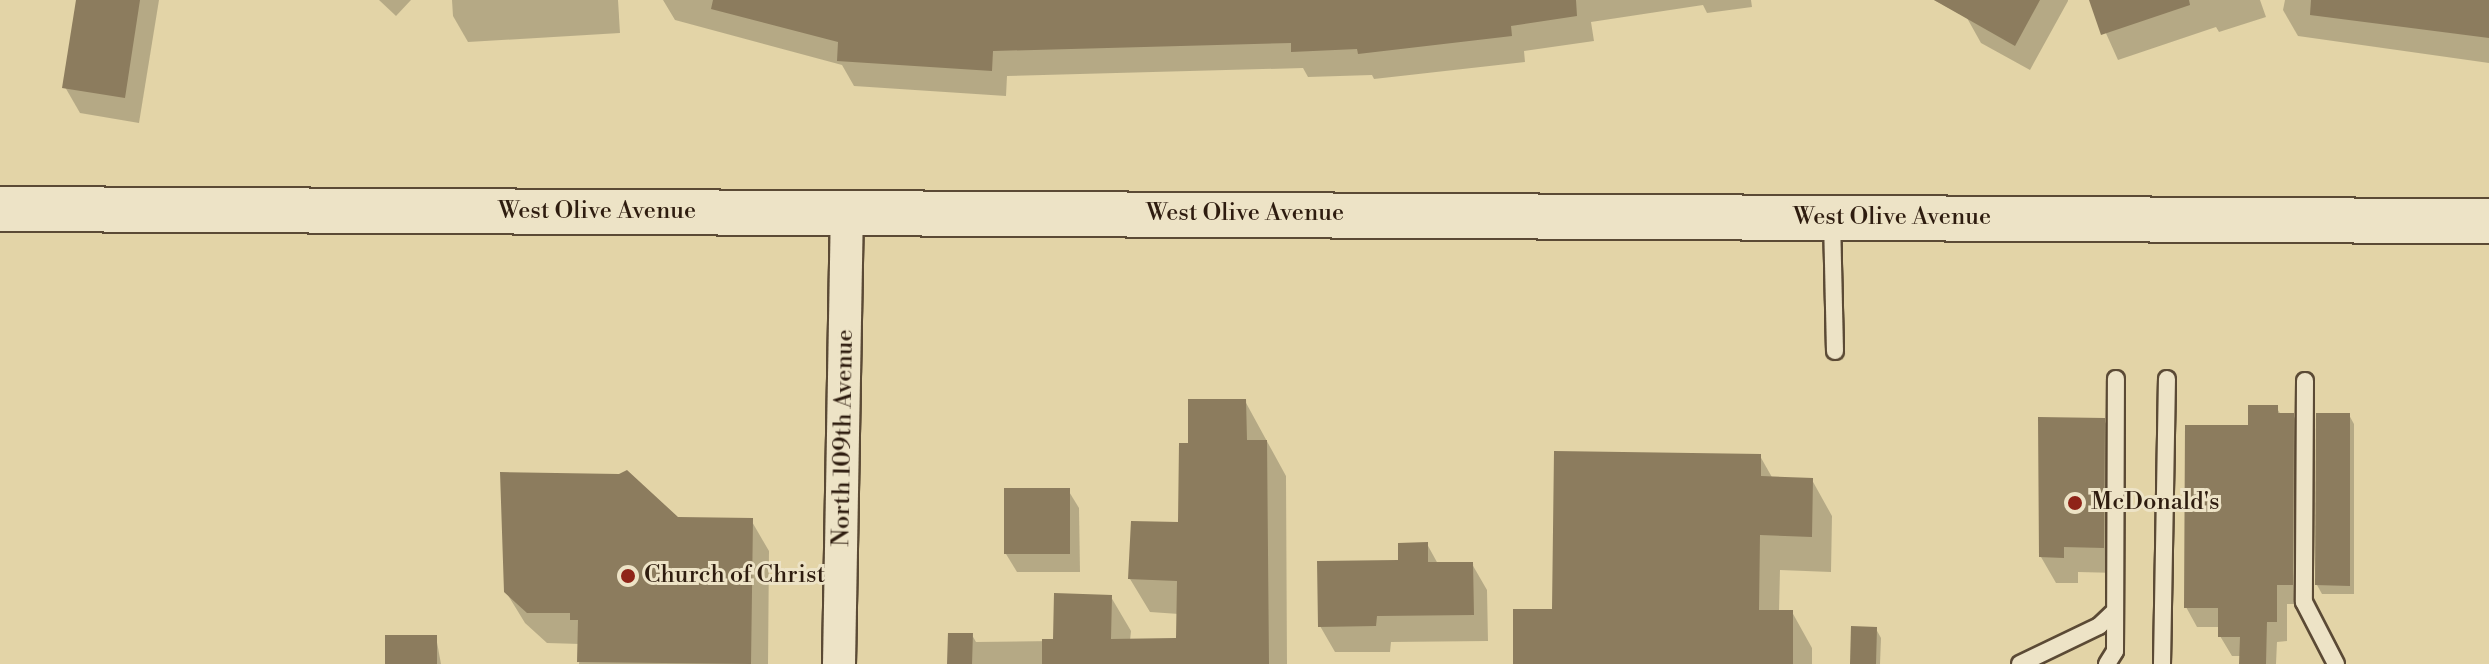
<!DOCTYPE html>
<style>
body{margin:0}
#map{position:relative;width:2489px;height:664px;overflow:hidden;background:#e3d4a7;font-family:"Libre Bodoni",serif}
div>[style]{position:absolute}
.shadow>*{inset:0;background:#0003}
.building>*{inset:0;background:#8c7c5e}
.roads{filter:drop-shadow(2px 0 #5b4a35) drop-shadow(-2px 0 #5b4a35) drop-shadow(0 2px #5b4a35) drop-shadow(0 -2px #5b4a35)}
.service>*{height:16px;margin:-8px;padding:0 8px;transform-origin:8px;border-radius:8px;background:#ede3c6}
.minor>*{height:32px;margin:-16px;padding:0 16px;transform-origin:16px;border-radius:16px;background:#ede3c6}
.secondary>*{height:44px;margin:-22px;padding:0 22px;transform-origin:22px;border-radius:22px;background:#ede3c6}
.dots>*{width:22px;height:22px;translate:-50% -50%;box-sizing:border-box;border:4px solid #ede3c6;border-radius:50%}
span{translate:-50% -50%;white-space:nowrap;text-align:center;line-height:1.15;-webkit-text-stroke:6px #ede3c6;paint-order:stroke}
.street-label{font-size:24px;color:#2e1c0f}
.poi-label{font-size:24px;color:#2e1c0f}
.left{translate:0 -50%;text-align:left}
</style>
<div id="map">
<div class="shadow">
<div style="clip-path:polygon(79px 0,159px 0,139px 123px,80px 113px,65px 87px)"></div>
<div style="clip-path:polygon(379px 0,411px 0,396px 16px)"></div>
<div style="clip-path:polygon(452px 0,618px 0,620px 33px,468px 42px,453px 16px)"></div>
<div style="clip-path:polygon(663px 0,1751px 0,1752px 7px,1707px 13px,1703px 5px,1591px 22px,1594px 41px,1524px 51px,1525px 62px,1374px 79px,1372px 75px,1308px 77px,1303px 68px,1007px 76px,1006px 96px,854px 86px,842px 65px,675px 20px)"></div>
<div style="clip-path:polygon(1934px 0,2068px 0,2068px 1px,2030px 70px,1981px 43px,1967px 18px)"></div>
<div style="clip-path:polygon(2091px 0,2260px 0,2266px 17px,2219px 32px,2216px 27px,2118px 60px)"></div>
<div style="clip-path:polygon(2285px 0,2489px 0,2489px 63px,2298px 36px,2283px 10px)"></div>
<div style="clip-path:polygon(1245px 401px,1286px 476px,1287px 664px,949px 664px,972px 635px,976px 642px,1054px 641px,1111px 597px,1131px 631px,1130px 641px,1178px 640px,1179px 614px,1150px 612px,1130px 579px,1180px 524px,1190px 445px)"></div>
<div style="clip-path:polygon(2276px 407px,2281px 415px,2293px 415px,2304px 434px,2303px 604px,2287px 604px,2287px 641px,2277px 642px,2276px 664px,2241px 664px,2241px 656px,2232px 656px,2220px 636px,2220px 627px,2197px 627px,2186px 607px,2250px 427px)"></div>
<div style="clip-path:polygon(2349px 415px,2354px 424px,2354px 594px,2322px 594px,2317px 585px)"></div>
<div style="clip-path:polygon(2104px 420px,2119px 446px,2118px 573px,2078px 572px,2078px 583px,2056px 583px,2041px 557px)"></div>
<div style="clip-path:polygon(1760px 456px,1773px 479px,1812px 480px,1832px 516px,1831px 572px,1780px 570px,1779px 612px,1792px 612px,1812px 648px,1812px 664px,1515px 664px,1554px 611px)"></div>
<div style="clip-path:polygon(1068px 490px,1079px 508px,1080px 572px,1017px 572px,1006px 554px)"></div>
<div style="clip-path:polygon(677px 519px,751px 520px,769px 551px,768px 664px,579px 664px,580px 644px,547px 643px,525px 623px,506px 592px)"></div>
<div style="clip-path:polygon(1427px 544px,1438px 564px,1472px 564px,1487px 590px,1488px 641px,1391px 642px,1390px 652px,1335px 652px,1320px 626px)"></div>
<div style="clip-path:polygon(1876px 629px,1881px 638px,1880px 664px,1852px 664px)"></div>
<div style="clip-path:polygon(436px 637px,441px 664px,387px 664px)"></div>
</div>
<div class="building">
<div style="clip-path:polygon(76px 0,140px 0,125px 98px,62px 88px)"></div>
<div style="clip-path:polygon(713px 0,1576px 0,1577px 16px,1511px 26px,1512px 36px,1358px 54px,1357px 49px,1291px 52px,1291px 43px,993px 51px,992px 71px,837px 61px,838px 42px,711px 9px)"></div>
<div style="clip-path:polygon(1934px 0,2040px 0,2015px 46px)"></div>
<div style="clip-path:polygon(2089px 0,2189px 0,2190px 5px,2101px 35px)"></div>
<div style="clip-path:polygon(2311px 0,2489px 0,2489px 38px,2310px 15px)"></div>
<div style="clip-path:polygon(1188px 399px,1246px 399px,1247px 440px,1267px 440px,1269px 664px,1042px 664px,1042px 639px,1053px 639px,1054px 593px,1112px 595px,1111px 639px,1176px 638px,1177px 581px,1128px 579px,1131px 521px,1178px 522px,1179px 443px,1188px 443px)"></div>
<div style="clip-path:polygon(2248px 405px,2278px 405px,2278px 413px,2294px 413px,2293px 585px,2277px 585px,2277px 622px,2267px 622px,2266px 664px,2239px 664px,2240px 637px,2218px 637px,2218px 608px,2184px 608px,2185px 425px,2248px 425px)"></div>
<div style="clip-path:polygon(2316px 413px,2350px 413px,2350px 586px,2315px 585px)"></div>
<div style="clip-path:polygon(2038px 417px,2105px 418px,2104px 548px,2064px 547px,2064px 558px,2039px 557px)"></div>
<div style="clip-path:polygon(1554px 451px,1761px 454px,1761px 476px,1813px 478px,1812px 537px,1760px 535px,1759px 610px,1793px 610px,1793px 664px,1513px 664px,1513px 609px,1552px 609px)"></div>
<div style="clip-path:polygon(627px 470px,678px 517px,753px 518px,751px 664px,577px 662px,578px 620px,570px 620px,570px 613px,527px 613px,504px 592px,500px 472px,619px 474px)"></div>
<div style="clip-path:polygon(1004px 488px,1070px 488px,1070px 554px,1004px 554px)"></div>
<div style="clip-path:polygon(1428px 542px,1428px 562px,1473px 562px,1474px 615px,1377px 616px,1376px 626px,1318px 627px,1317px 561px,1398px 560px,1398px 543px)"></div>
<div style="clip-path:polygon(1851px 626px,1877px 627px,1876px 664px,1850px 664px)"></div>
<div style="clip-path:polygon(948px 633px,973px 633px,972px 664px,947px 664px)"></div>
<div style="clip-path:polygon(385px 635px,437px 635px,437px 664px,385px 664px)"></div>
</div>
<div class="roads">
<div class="service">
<div style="left:1832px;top:219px;width:132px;rotate:88.7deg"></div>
<div style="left:2305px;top:381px;width:221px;rotate:90.3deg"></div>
<div style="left:2304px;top:602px;width:70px;rotate:62.7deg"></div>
<div style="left:2020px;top:664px;width:88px;rotate:-25.7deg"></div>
<div style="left:2099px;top:626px;width:18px;rotate:-43deg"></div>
<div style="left:2107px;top:664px;width:15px;rotate:-58deg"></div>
<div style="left:2115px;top:651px;width:272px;rotate:-89.8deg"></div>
<div style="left:2162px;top:664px;width:285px;rotate:-89deg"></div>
</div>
<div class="minor">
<div style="left:839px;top:664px;width:451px;rotate:-89deg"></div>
</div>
<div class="secondary">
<div style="left:0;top:209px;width:2489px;rotate:0.28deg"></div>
</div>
</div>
<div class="dots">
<div style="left:2075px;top:503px;background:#8f2418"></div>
<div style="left:628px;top:576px;background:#8f2418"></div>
</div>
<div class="street-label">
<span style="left:597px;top:212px">West Olive Avenue</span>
<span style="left:1245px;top:214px">West Olive Avenue</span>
<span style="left:1892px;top:218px">West Olive Avenue</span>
<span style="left:844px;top:438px;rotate:-89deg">North 109th Avenue</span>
</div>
<div class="poi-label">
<span class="left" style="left:2091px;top:503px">McDonald's</span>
<span class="left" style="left:644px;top:576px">Church of Christ</span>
</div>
</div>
